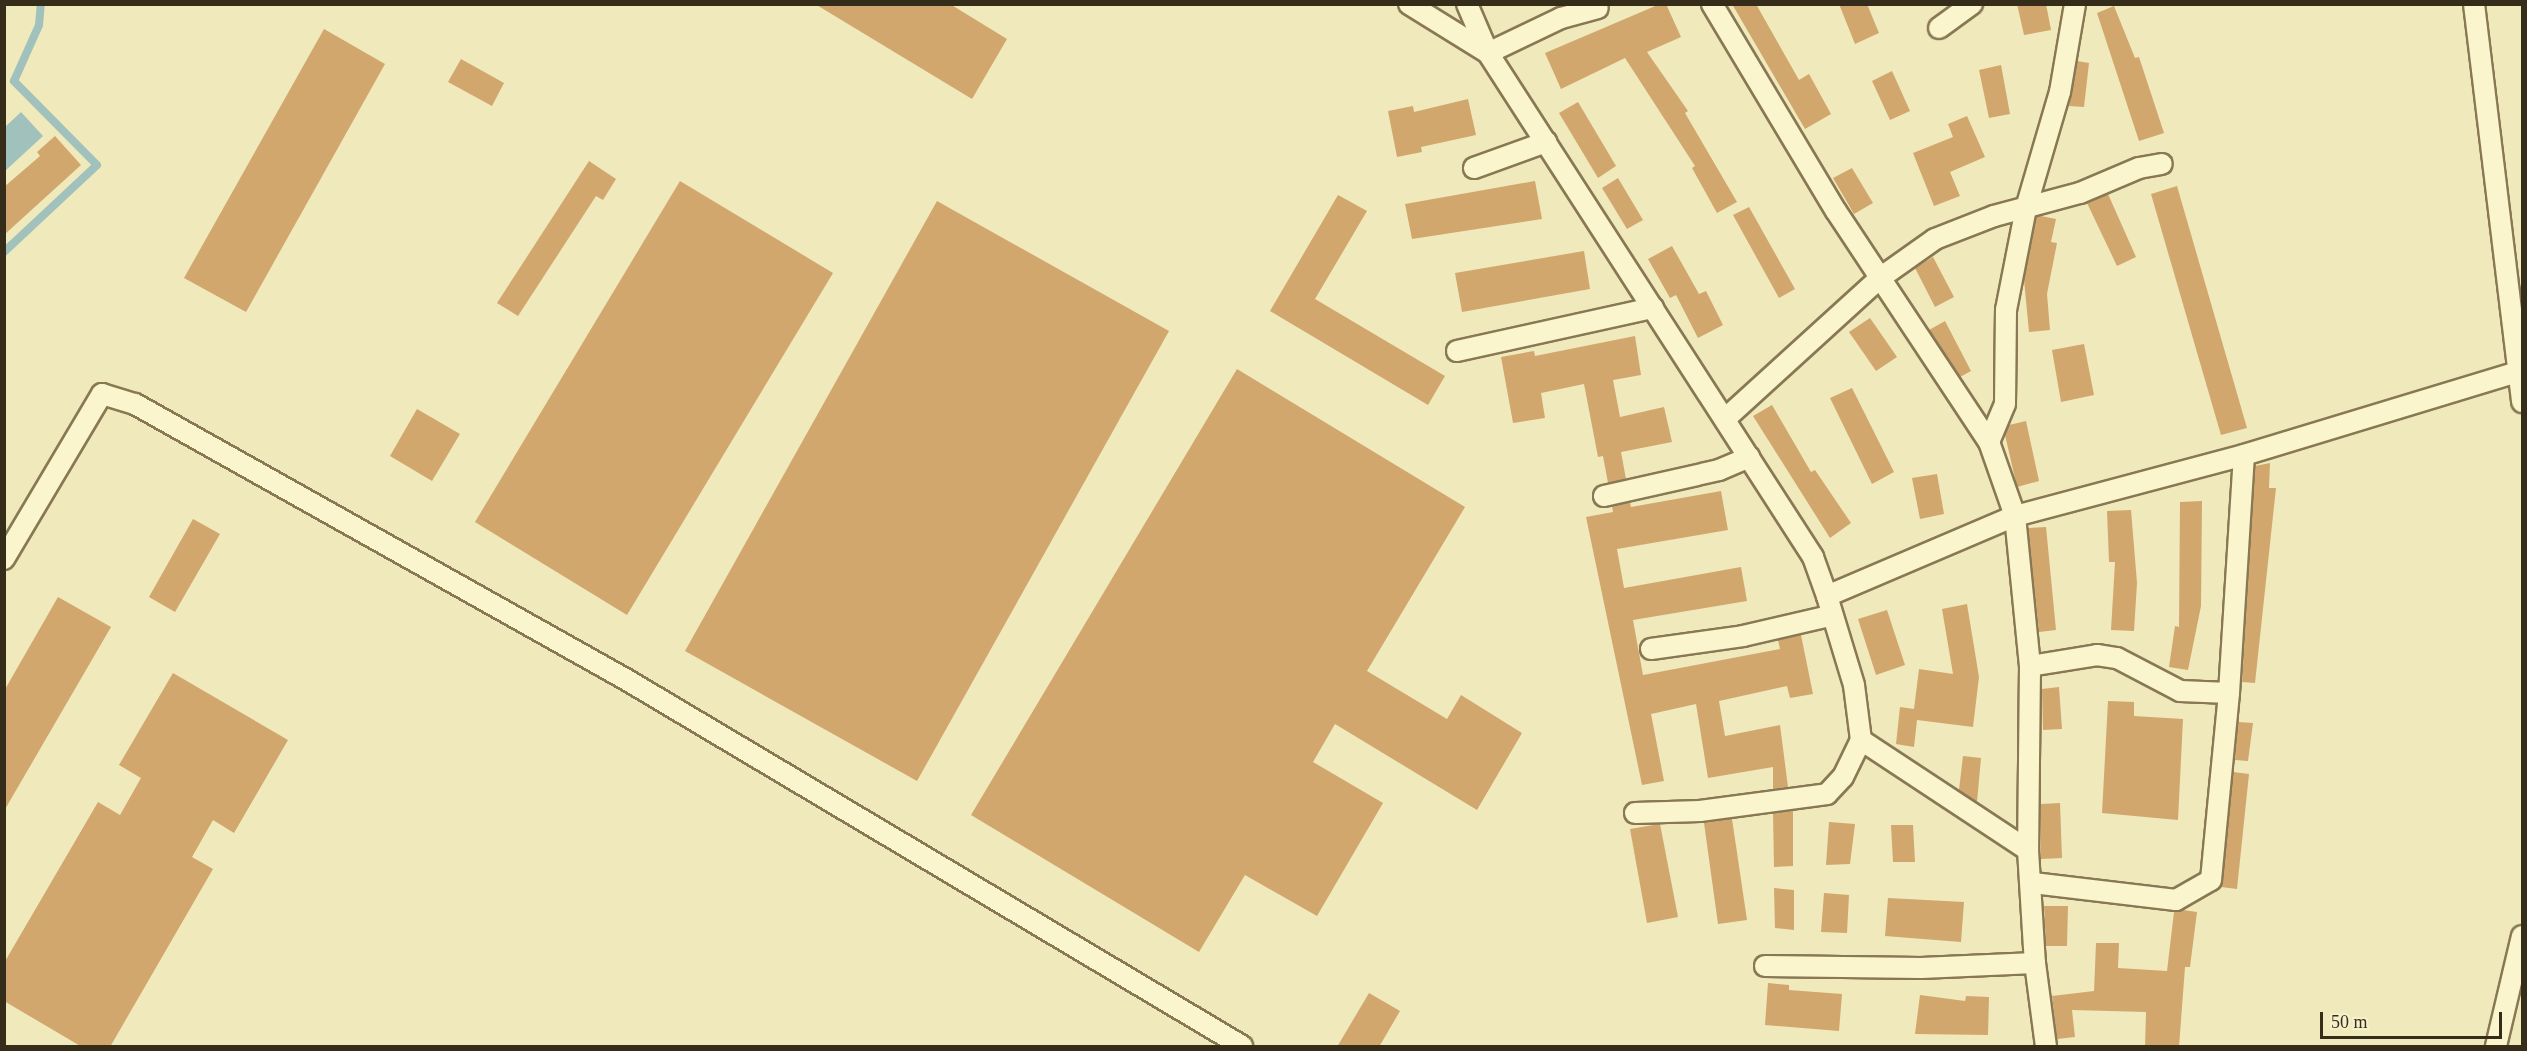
<!DOCTYPE html>
<style>
body{margin:0}
#map{position:relative;width:2527px;height:1051px;overflow:hidden;background:#f0e9bb;font-family:Georgia,serif}
div>[style]{position:absolute}
.water>*{inset:0;background:#a0c1bc}
.stream>*{height:8px;margin:-4px;padding:0 4px;transform-origin:4px;border-radius:4px;background:#a0c1bc}
.building>*{inset:0;background:#d1a76e}
.roads{filter:drop-shadow(2px 0 #887854) drop-shadow(-2px 0 #887854) drop-shadow(0 2px #887854) drop-shadow(0 -2px #887854)}
.minor>*{height:20px;margin:-10px;padding:0 10px;transform-origin:10px;border-radius:10px;background:#fbf5ce}
span{translate:-50% -50%;white-space:nowrap;text-align:center;line-height:1.15;-webkit-text-stroke:4.5px #f7f1cb;paint-order:stroke}
.frame{position:absolute;inset:0;border:6px solid #362c1a;pointer-events:none}
.scale{position:absolute;left:2320px;top:1012px;width:182px;height:27px;box-sizing:border-box;border:3px solid #362c1a;border-top:0;padding-left:8px;font-size:18px;line-height:21px;white-space:nowrap;color:#362c1a;-webkit-text-stroke:4px #f7f1cb;paint-order:stroke}
</style>
<div id="map">
<div class="water">
<div style="clip-path:polygon(21px 112px,43px 136px,5px 171px,5px 127px)"></div>
</div>
<div class="stream">
<div style="left:4px;top:252px;width:127px;rotate:-43.1deg"></div>
<div style="left:97px;top:165px;width:118px;rotate:-134.7deg"></div>
<div style="left:14px;top:81px;width:61px;rotate:-65.9deg"></div>
<div style="left:39px;top:25px;width:21px;rotate:-85deg"></div>
</div>
<div class="building">
<div style="clip-path:polygon(815px 4px,950px 4px,1007px 39px,972px 99px)"></div>
<div style="clip-path:polygon(1660px 4px,1666px 4px,1681px 37px,1647px 52px,1688px 111px,1685px 113px,1737px 202px,1717px 213px,1692px 168px,1695px 166px,1625px 58px,1561px 89px,1545px 53px)"></div>
<div style="clip-path:polygon(1732px 4px,1756px 4px,1799px 80px,1809px 74px,1831px 114px,1805px 129px)"></div>
<div style="clip-path:polygon(1839px 4px,1867px 4px,1879px 33px,1855px 44px)"></div>
<div style="clip-path:polygon(2017px 4px,2046px 4px,2051px 30px,2024px 35px)"></div>
<div style="clip-path:polygon(2114px 6px,2135px 58px,2139px 57px,2164px 133px,2139px 141px,2097px 13px)"></div>
<div style="clip-path:polygon(324px 29px,385px 64px,246px 312px,184px 278px)"></div>
<div style="clip-path:polygon(461px 59px,504px 83px,492px 106px,448px 82px)"></div>
<div style="clip-path:polygon(2077px 61px,2089px 63px,2084px 107px,2069px 106px)"></div>
<div style="clip-path:polygon(2001px 65px,2010px 114px,1989px 118px,1979px 70px)"></div>
<div style="clip-path:polygon(1892px 71px,1910px 111px,1890px 120px,1872px 81px)"></div>
<div style="clip-path:polygon(1468px 99px,1476px 135px,1421px 147px,1422px 152px,1397px 157px,1388px 111px,1413px 106px,1414px 112px)"></div>
<div style="clip-path:polygon(1578px 102px,1616px 166px,1598px 178px,1559px 113px)"></div>
<div style="clip-path:polygon(1967px 116px,1985px 157px,1950px 172px,1960px 196px,1934px 206px,1913px 153px,1953px 137px,1948px 124px)"></div>
<div style="clip-path:polygon(55px 136px,81px 165px,4px 235px,4px 187px,40px 156px,37px 152px)"></div>
<div style="clip-path:polygon(589px 161px,616px 179px,603px 200px,596px 196px,518px 316px,497px 303px)"></div>
<div style="clip-path:polygon(1852px 168px,1873px 203px,1854px 214px,1833px 178px)"></div>
<div style="clip-path:polygon(1618px 178px,1643px 220px,1627px 229px,1602px 188px)"></div>
<div style="clip-path:polygon(680px 181px,833px 273px,627px 615px,475px 522px)"></div>
<div style="clip-path:polygon(1535px 181px,1542px 219px,1412px 239px,1405px 204px)"></div>
<div style="clip-path:polygon(2177px 186px,2247px 428px,2221px 435px,2151px 194px)"></div>
<div style="clip-path:polygon(2108px 194px,2136px 257px,2117px 266px,2087px 203px)"></div>
<div style="clip-path:polygon(1338px 195px,1367px 211px,1315px 299px,1445px 376px,1428px 405px,1270px 311px)"></div>
<div style="clip-path:polygon(937px 201px,1169px 331px,917px 781px,685px 651px)"></div>
<div style="clip-path:polygon(1749px 207px,1795px 289px,1779px 298px,1733px 215px)"></div>
<div style="clip-path:polygon(2041px 216px,2056px 219px,2051px 242px,2057px 243px,2047px 294px,2050px 330px,2029px 332px,2024px 280px,2036px 217px)"></div>
<div style="clip-path:polygon(1672px 246px,1699px 294px,1706px 291px,1723px 325px,1698px 338px,1676px 295px,1670px 298px,1648px 259px)"></div>
<div style="clip-path:polygon(1584px 251px,1590px 289px,1462px 312px,1455px 273px)"></div>
<div style="clip-path:polygon(1933px 257px,1954px 297px,1935px 307px,1915px 268px)"></div>
<div style="clip-path:polygon(1870px 318px,1897px 357px,1876px 371px,1849px 332px)"></div>
<div style="clip-path:polygon(1945px 321px,1971px 371px,1960px 377px,1929px 330px)"></div>
<div style="clip-path:polygon(1635px 336px,1641px 375px,1613px 380px,1620px 417px,1664px 407px,1672px 442px,1621px 452px,1626px 479px,1608px 483px,1603px 456px,1598px 457px,1584px 384px,1541px 393px,1545px 418px,1513px 423px,1501px 357px,1534px 351px,1535px 356px)"></div>
<div style="clip-path:polygon(2084px 344px,2094px 395px,2061px 402px,2052px 350px)"></div>
<div style="clip-path:polygon(1237px 369px,1465px 507px,1367px 671px,1447px 719px,1461px 695px,1522px 733px,1477px 810px,1335px 724px,1313px 762px,1383px 803px,1317px 916px,1245px 875px,1199px 952px,971px 815px)"></div>
<div style="clip-path:polygon(1852px 388px,1894px 472px,1872px 484px,1830px 398px)"></div>
<div style="clip-path:polygon(1772px 405px,1811px 472px,1815px 470px,1851px 523px,1830px 538px,1753px 416px)"></div>
<div style="clip-path:polygon(417px 409px,460px 434px,432px 481px,390px 456px)"></div>
<div style="clip-path:polygon(2026px 421px,2039px 481px,2017px 487px,2005px 435px,2009px 425px)"></div>
<div style="clip-path:polygon(2270px 463px,2269px 488px,2276px 488px,2255px 683px,2242px 682px,2255px 466px)"></div>
<div style="clip-path:polygon(1937px 474px,1944px 514px,1920px 519px,1912px 478px)"></div>
<div style="clip-path:polygon(1721px 491px,1728px 530px,1617px 549px,1624px 588px,1741px 567px,1747px 601px,1633px 620px,1643px 675px,1780px 649px,1778px 640px,1801px 635px,1813px 694px,1790px 698px,1787px 686px,1719px 701px,1725px 736px,1780px 725px,1788px 787px,1773px 789px,1773px 767px,1708px 778px,1696px 704px,1651px 714px,1664px 781px,1642px 785px,1586px 517px,1613px 512px,1612px 506px,1630px 502px,1631px 507px)"></div>
<div style="clip-path:polygon(2202px 501px,2201px 606px,2188px 670px,2169px 667px,2175px 626px,2179px 627px,2180px 502px)"></div>
<div style="clip-path:polygon(2131px 510px,2137px 583px,2134px 631px,2111px 630px,2115px 562px,2109px 562px,2107px 511px)"></div>
<div style="clip-path:polygon(193px 519px,220px 534px,175px 612px,149px 597px)"></div>
<div style="clip-path:polygon(2046px 527px,2056px 630px,2039px 632px,2028px 528px)"></div>
<div style="clip-path:polygon(58px 597px,111px 627px,4px 811px,4px 691px)"></div>
<div style="clip-path:polygon(1967px 604px,1979px 677px,1973px 727px,1917px 720px,1914px 747px,1896px 744px,1900px 707px,1914px 709px,1919px 669px,1953px 674px,1942px 609px)"></div>
<div style="clip-path:polygon(1887px 610px,1905px 665px,1876px 675px,1858px 619px)"></div>
<div style="clip-path:polygon(173px 673px,288px 740px,234px 833px,213px 820px,192px 857px,213px 869px,110px 1047px,82px 1047px,4px 1001px,4px 963px,98px 802px,120px 815px,141px 778px,119px 765px)"></div>
<div style="clip-path:polygon(2059px 687px,2062px 729px,2043px 730px,2042px 689px)"></div>
<div style="clip-path:polygon(2108px 701px,2134px 702px,2134px 716px,2183px 719px,2178px 820px,2102px 813px)"></div>
<div style="clip-path:polygon(2238px 722px,2253px 723px,2248px 761px,2235px 760px)"></div>
<div style="clip-path:polygon(1963px 756px,1981px 758px,1977px 802px,1959px 790px)"></div>
<div style="clip-path:polygon(2233px 772px,2249px 774px,2237px 889px,2221px 887px)"></div>
<div style="clip-path:polygon(2060px 803px,2062px 858px,2041px 859px,2041px 804px)"></div>
<div style="clip-path:polygon(1793px 811px,1793px 866px,1774px 867px,1773px 813px)"></div>
<div style="clip-path:polygon(1732px 819px,1747px 920px,1718px 924px,1704px 823px)"></div>
<div style="clip-path:polygon(1829px 822px,1855px 824px,1850px 864px,1826px 865px)"></div>
<div style="clip-path:polygon(1660px 824px,1678px 917px,1647px 923px,1630px 829px)"></div>
<div style="clip-path:polygon(1891px 825px,1913px 825px,1915px 862px,1893px 862px)"></div>
<div style="clip-path:polygon(1774px 888px,1794px 890px,1794px 930px,1775px 928px)"></div>
<div style="clip-path:polygon(1824px 893px,1849px 895px,1847px 933px,1821px 932px)"></div>
<div style="clip-path:polygon(1888px 898px,1964px 902px,1961px 942px,1885px 936px)"></div>
<div style="clip-path:polygon(2044px 906px,2068px 906px,2067px 946px,2046px 946px)"></div>
<div style="clip-path:polygon(2183px 910px,2197px 912px,2190px 967px,2185px 967px,2179px 1047px,2145px 1047px,2146px 1012px,2072px 1010px,2075px 1037px,2057px 1039px,2052px 996px,2094px 991px,2096px 943px,2119px 943px,2118px 968px,2167px 971px,2174px 912px)"></div>
<div style="clip-path:polygon(1768px 983px,1789px 985px,1789px 990px,1842px 994px,1839px 1031px,1765px 1025px)"></div>
<div style="clip-path:polygon(1369px 993px,1400px 1011px,1379px 1047px,1337px 1047px)"></div>
<div style="clip-path:polygon(1920px 995px,1965px 1001px,1966px 996px,1989px 997px,1988px 1035px,1915px 1034px)"></div>
</div>
<div class="roads">
<div class="minor">
<div style="left:1409px;top:4px;width:93px;rotate:31.8deg"></div>
<div style="left:1488px;top:53px;width:81px;rotate:-25.6deg"></div>
<div style="left:1561px;top:18px;width:38px;rotate:-15deg"></div>
<div style="left:1467px;top:4px;width:53px;rotate:66.8deg"></div>
<div style="left:1488px;top:53px;width:600px;rotate:57.18deg"></div>
<div style="left:1813px;top:557px;width:41px;rotate:70.3deg"></div>
<div style="left:1827px;top:596px;width:204px;rotate:-23.1deg"></div>
<div style="left:2015px;top:516px;width:237px;rotate:-14.9deg"></div>
<div style="left:2244px;top:455px;width:286px;rotate:-16.9deg"></div>
<div style="left:1712px;top:4px;width:241px;rotate:59.1deg"></div>
<div style="left:1836px;top:211px;width:277px;rotate:56.5deg"></div>
<div style="left:1989px;top:442px;width:78px;rotate:70.6deg"></div>
<div style="left:2015px;top:516px;width:151px;rotate:84.3deg"></div>
<div style="left:2030px;top:666px;width:184px;rotate:90.6deg"></div>
<div style="left:2028px;top:850px;width:113px;rotate:86.5deg"></div>
<div style="left:2035px;top:963px;width:84px;rotate:82.5deg"></div>
<div style="left:2474px;top:4px;width:401px;rotate:83.1deg"></div>
<div style="left:1939px;top:28px;width:41px;rotate:-36deg"></div>
<div style="left:1474px;top:168px;width:77px;rotate:-19.9deg"></div>
<div style="left:1457px;top:351px;width:201px;rotate:-12.4deg"></div>
<div style="left:1725px;top:419px;width:210px;rotate:-42.3deg"></div>
<div style="left:1880px;top:278px;width:67px;rotate:-35.3deg"></div>
<div style="left:1935px;top:239px;width:63px;rotate:-21.3deg"></div>
<div style="left:1994px;top:216px;width:89px;rotate:-15deg"></div>
<div style="left:2080px;top:193px;width:64px;rotate:-23deg"></div>
<div style="left:2139px;top:168px;width:23px;rotate:-10deg"></div>
<div style="left:1989px;top:442px;width:41px;rotate:-67.2deg"></div>
<div style="left:2005px;top:404px;width:94px;rotate:-89.4deg"></div>
<div style="left:2006px;top:310px;width:104px;rotate:-78.9deg"></div>
<div style="left:2026px;top:208px;width:121px;rotate:-73.7deg"></div>
<div style="left:2060px;top:92px;width:89px;rotate:-80.3deg"></div>
<div style="left:1604px;top:496px;width:118px;rotate:-12.7deg"></div>
<div style="left:1719px;top:470px;width:33px;rotate:-23deg"></div>
<div style="left:4px;top:559px;width:192px;rotate:-59.3deg"></div>
<div style="left:102px;top:394px;width:34px;rotate:17deg"></div>
<div style="left:135px;top:404px;width:564px;rotate:29.29deg"></div>
<div style="left:627px;top:680px;width:716px;rotate:30.76deg"></div>
<div style="left:1651px;top:649px;width:93px;rotate:-8deg"></div>
<div style="left:1743px;top:636px;width:92px;rotate:-13.1deg"></div>
<div style="left:2030px;top:666px;width:68px;rotate:-9.3deg"></div>
<div style="left:2097px;top:655px;width:20px;rotate:9deg"></div>
<div style="left:2117px;top:658px;width:71px;rotate:27.6deg"></div>
<div style="left:2180px;top:691px;width:49px;rotate:2.3deg"></div>
<div style="left:1861px;top:740px;width:200px;rotate:33.4deg"></div>
<div style="left:1635px;top:813px;width:65px;rotate:-1.8deg"></div>
<div style="left:1700px;top:811px;width:128px;rotate:-7.6deg"></div>
<div style="left:1827px;top:794px;width:23px;rotate:-47deg"></div>
<div style="left:1843px;top:777px;width:41px;rotate:-64.1deg"></div>
<div style="left:1861px;top:740px;width:55px;rotate:-97.3deg"></div>
<div style="left:1854px;top:685px;width:93px;rotate:-106.9deg"></div>
<div style="left:2033px;top:883px;width:144px;rotate:6.8deg"></div>
<div style="left:2176px;top:900px;width:40px;rotate:-29.7deg"></div>
<div style="left:2211px;top:880px;width:188px;rotate:-84.5deg"></div>
<div style="left:2229px;top:693px;width:238px;rotate:-86.4deg"></div>
<div style="left:1765px;top:966px;width:156px;rotate:0.7deg"></div>
<div style="left:1921px;top:968px;width:114px;rotate:-2.5deg"></div>
<div style="left:2496px;top:1046px;width:113px;rotate:-76.7deg"></div>
</div>
</div>
<div class="frame"></div>
<div class="scale">50 m</div>
</div>
